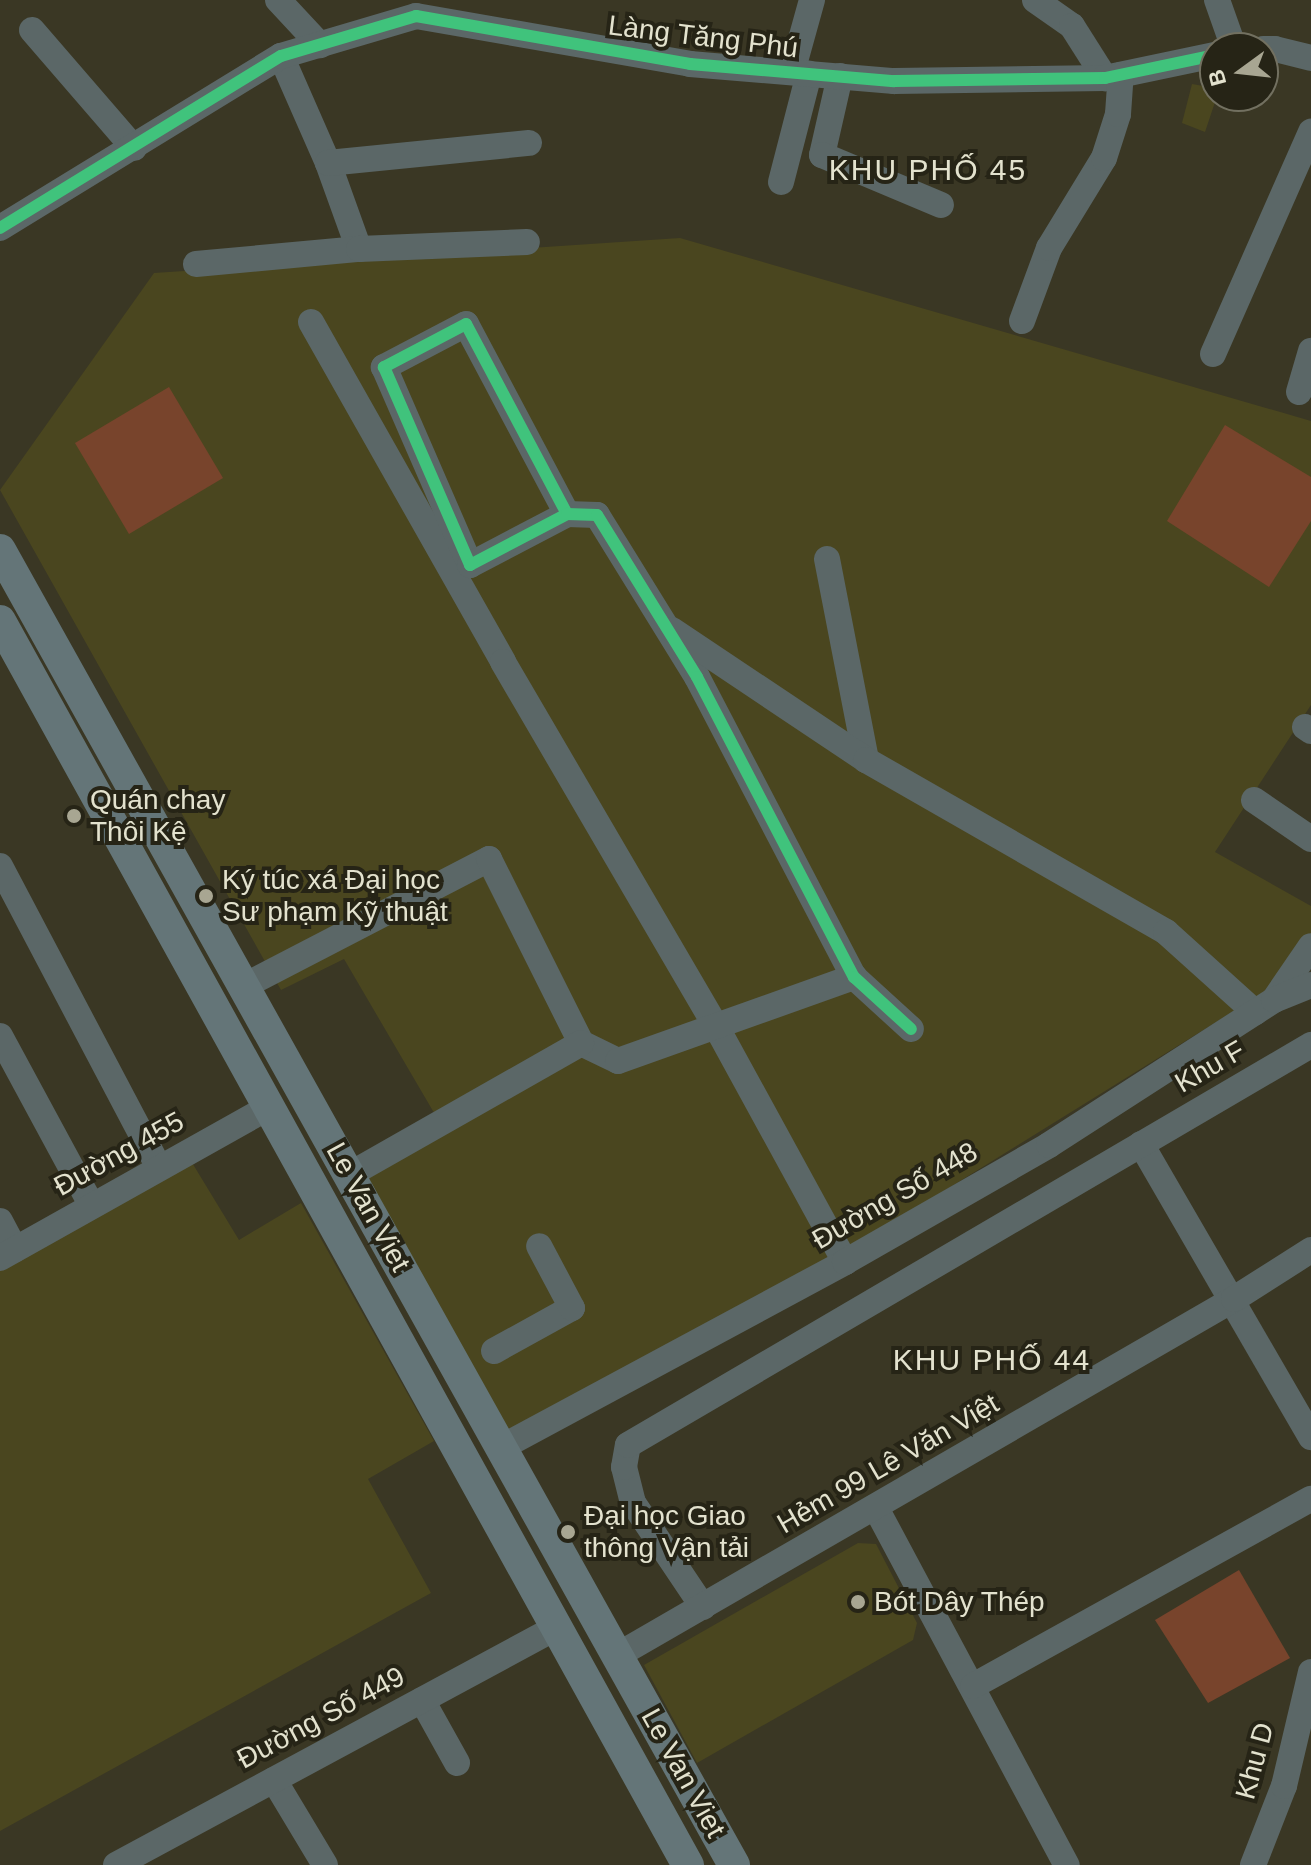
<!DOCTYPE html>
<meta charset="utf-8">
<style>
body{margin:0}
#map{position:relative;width:1311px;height:1865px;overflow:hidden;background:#3a3724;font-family:Arial,sans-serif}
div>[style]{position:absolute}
.built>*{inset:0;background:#4a461f}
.green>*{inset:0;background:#78442c}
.minor>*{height:26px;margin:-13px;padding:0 13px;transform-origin:13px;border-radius:13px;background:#5b6767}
.major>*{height:32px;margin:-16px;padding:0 16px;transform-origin:16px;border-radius:16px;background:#647578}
.cycleway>*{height:12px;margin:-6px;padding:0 6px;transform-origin:6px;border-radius:6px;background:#40c37c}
.dots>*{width:22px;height:22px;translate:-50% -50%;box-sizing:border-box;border:4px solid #262416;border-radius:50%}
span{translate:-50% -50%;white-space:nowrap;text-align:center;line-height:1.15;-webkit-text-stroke:8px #262416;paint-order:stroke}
.street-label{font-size:28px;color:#e3e2ce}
.poi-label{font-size:28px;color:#e3e2ce}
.left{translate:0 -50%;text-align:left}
.neighbourhood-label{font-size:30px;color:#e3e2ce;letter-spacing:2px}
.north{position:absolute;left:1199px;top:32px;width:80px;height:80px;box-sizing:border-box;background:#262416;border:2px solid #727060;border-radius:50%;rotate:255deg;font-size:22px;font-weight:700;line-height:32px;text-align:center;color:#e3e2ce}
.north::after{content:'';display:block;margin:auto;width:28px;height:36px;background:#a8a692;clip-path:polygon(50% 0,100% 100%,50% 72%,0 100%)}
</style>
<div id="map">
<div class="built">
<div style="clip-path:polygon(1192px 84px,1215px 88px,1217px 96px,1205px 132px,1182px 123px)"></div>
<div style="clip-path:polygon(680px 238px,1311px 421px,1311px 705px,1215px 852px,1311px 906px,1311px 939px,1271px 988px,857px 1245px,496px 1437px,349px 1175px,440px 1123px,344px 959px,281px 990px,0 490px,154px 273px)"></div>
<div style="clip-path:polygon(191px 1161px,239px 1240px,301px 1203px,434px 1441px,368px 1479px,431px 1593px,0 1831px,0 1267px)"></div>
<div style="clip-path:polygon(858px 1543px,876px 1544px,917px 1623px,913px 1640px,697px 1763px,644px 1665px)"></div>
</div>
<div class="green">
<div style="clip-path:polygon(169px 387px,223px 478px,129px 534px,75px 443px)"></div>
<div style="clip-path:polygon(1225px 425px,1311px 477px,1311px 521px,1269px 587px,1167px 521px)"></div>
<div style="clip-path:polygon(1239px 1570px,1290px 1658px,1208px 1703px,1155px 1620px)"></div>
</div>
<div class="minor">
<div style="left:278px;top:0;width:62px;rotate:47deg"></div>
<div style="left:1035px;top:0;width:45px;rotate:35.1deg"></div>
<div style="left:1072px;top:26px;width:62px;rotate:57.6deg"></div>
<div style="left:1217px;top:0;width:51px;rotate:70.5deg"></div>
<div style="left:32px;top:30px;width:156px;rotate:49.2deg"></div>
<div style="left:1263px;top:49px;width:12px"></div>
<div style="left:1275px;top:49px;width:37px;rotate:14deg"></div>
<div style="left:281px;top:56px;width:117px;rotate:66.3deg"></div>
<div style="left:328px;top:163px;width:91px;rotate:70.2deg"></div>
<div style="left:792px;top:72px;width:75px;rotate:-74.5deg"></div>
<div style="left:840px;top:76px;width:81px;rotate:102.8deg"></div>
<div style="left:822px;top:155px;width:129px;rotate:22.8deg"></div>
<div style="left:328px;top:163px;width:202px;rotate:-5.7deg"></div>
<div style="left:781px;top:182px;width:112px;rotate:-75.5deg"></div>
<div style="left:0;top:228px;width:329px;rotate:-31.5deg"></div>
<div style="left:281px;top:56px;width:141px;rotate:-16.5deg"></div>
<div style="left:416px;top:16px;width:278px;rotate:9.9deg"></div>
<div style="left:690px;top:64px;width:205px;rotate:4.8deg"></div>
<div style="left:894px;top:81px;width:211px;rotate:-0.8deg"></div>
<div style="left:1105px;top:78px;width:112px;rotate:-11.8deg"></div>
<div style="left:196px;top:264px;width:164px;rotate:-5.3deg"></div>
<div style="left:359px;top:249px;width:168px;rotate:-2.4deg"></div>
<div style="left:1022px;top:321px;width:78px;rotate:-69.7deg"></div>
<div style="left:1049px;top:248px;width:105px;rotate:-58.6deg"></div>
<div style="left:1104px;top:158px;width:46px;rotate:-72.3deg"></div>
<div style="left:1118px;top:114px;width:39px;rotate:-86deg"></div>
<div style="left:311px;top:322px;width:390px;rotate:60.5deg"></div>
<div style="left:503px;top:662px;width:424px;rotate:59.7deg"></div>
<div style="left:717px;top:1028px;width:267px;rotate:61.3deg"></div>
<div style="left:1213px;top:354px;width:243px;rotate:-66.2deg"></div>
<div style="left:1299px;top:392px;width:43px;rotate:-73.7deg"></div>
<div style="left:567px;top:514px;width:215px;rotate:-118deg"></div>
<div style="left:466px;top:324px;width:93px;rotate:152.3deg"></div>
<div style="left:384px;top:367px;width:216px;rotate:66.5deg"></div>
<div style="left:470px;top:565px;width:110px;rotate:-27.7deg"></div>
<div style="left:567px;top:514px;width:30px;rotate:2deg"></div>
<div style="left:597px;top:515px;width:190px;rotate:58.3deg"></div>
<div style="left:697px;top:677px;width:339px;rotate:62.4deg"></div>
<div style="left:854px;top:977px;width:77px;rotate:42.4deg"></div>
<div style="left:827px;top:559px;width:205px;rotate:79deg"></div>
<div style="left:672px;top:630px;width:234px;rotate:33.8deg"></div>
<div style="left:866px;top:760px;width:346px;rotate:29.8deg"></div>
<div style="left:1166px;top:932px;width:120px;rotate:42deg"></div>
<div style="left:1305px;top:727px;width:7px;rotate:34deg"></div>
<div style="left:1254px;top:800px;width:69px;rotate:34.4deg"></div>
<div style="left:0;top:866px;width:341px;rotate:62.2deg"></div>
<div style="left:244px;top:986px;width:276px;rotate:-27.4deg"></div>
<div style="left:489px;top:859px;width:206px;rotate:63.4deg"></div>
<div style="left:581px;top:1043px;width:41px;rotate:25.9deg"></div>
<div style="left:618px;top:1061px;width:251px;rotate:-19.6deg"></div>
<div style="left:1274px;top:1000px;width:65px;rotate:-55.6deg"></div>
<div style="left:0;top:1036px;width:193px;rotate:61.6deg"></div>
<div style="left:1141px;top:1144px;width:339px;rotate:59.9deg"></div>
<div style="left:349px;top:1175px;width:267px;rotate:-29.6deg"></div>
<div style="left:0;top:1221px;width:32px;rotate:62deg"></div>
<div style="left:0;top:1258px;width:308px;rotate:-29.3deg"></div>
<div style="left:494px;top:1351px;width:89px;rotate:-28.9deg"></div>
<div style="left:572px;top:1308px;width:70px;rotate:-118deg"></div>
<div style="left:502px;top:1447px;width:390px;rotate:-28.3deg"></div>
<div style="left:845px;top:1262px;width:235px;rotate:-29.8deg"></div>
<div style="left:1049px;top:1145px;width:268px;rotate:-32.8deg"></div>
<div style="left:1274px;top:1000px;width:40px;rotate:-22deg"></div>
<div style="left:876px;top:1508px;width:405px;rotate:61.9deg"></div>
<div style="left:703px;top:1607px;width:125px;rotate:-123.9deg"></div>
<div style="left:633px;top:1503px;width:37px;rotate:-104deg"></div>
<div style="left:624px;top:1467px;width:22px;rotate:-80deg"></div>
<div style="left:628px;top:1445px;width:792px;rotate:-30.36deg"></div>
<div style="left:618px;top:1655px;width:711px;rotate:-30.02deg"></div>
<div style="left:1234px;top:1299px;width:91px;rotate:-32.5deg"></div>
<div style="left:973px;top:1686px;width:386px;rotate:-29deg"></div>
<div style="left:422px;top:1700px;width:72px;rotate:60.9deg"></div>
<div style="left:274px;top:1780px;width:99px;rotate:59deg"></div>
<div style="left:116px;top:1865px;width:501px;rotate:-28.35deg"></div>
<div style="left:1253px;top:1865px;width:85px;rotate:-68.6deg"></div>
<div style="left:1284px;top:1786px;width:117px;rotate:-76.7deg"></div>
</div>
<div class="major">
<div style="left:0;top:550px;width:1506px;rotate:60.83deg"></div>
<div style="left:0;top:621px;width:1422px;rotate:61.06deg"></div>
</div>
<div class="cycleway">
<div style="left:0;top:228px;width:329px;rotate:-31.5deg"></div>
<div style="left:281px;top:56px;width:141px;rotate:-16.5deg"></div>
<div style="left:416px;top:16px;width:278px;rotate:9.9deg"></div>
<div style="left:690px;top:64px;width:205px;rotate:4.8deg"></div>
<div style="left:894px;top:81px;width:211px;rotate:-0.8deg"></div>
<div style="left:1105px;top:78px;width:112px;rotate:-11.8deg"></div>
<div style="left:567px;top:514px;width:215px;rotate:-118deg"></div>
<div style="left:466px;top:324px;width:93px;rotate:152.3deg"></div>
<div style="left:384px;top:367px;width:216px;rotate:66.5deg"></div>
<div style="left:470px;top:565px;width:110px;rotate:-27.7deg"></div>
<div style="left:567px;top:514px;width:30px;rotate:2deg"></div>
<div style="left:597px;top:515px;width:190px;rotate:58.3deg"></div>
<div style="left:697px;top:677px;width:339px;rotate:62.4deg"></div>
<div style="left:854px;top:977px;width:77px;rotate:42.4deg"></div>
</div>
<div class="dots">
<div style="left:74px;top:816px;background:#a8a692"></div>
<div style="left:206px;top:896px;background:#a8a692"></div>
<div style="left:568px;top:1532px;background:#a8a692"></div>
<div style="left:858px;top:1602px;background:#a8a692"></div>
</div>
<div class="street-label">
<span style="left:703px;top:37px;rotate:7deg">Làng Tăng Phú</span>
<span style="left:1210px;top:1067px;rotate:-30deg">Khu F</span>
<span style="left:119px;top:1154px;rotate:-29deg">Đường 455</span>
<span style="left:895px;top:1196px;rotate:-30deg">Đường Số 448</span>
<span style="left:368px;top:1207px;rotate:61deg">Le Van Viet</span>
<span style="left:888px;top:1464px;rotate:-30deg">Hẻm 99 Lê Văn Việt</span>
<span style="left:321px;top:1718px;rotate:-28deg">Đường Số 449</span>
<span style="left:1255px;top:1761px;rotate:-75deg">Khu D</span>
<span style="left:683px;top:1773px;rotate:61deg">Le Van Viet</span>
</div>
<div class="poi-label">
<span class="left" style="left:90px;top:816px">Quán chay<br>Thôi Kệ</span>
<span class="left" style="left:222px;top:896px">Ký túc xá Đại học<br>Sư phạm Kỹ thuật</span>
<span class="left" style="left:584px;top:1532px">Đại học Giao<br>thông Vận tải</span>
<span class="left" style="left:874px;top:1602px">Bót Dây Thép</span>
</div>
<div class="neighbourhood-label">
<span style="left:928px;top:170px">KHU PHỐ 45</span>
<span style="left:992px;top:1360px">KHU PHỐ 44</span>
</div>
<div class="north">B</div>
</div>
